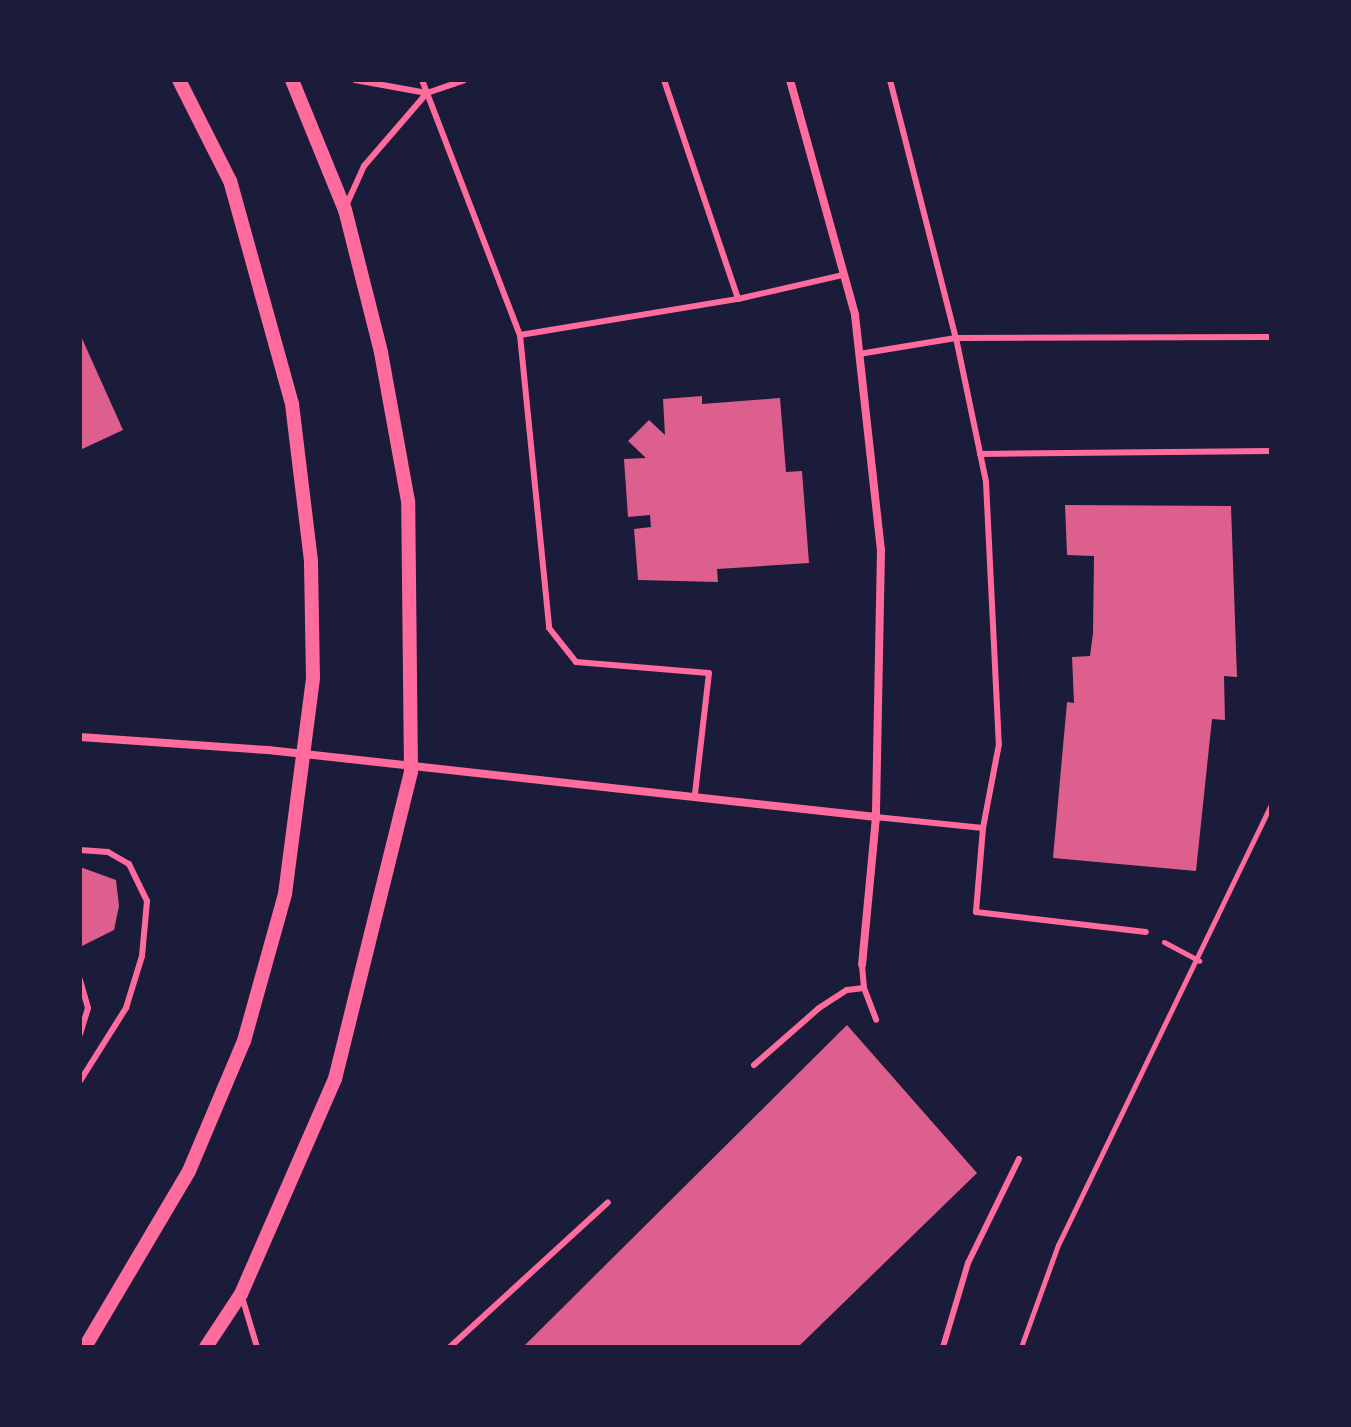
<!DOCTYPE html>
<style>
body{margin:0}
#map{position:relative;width:1351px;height:1427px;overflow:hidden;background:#1b1b3a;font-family:"Public Sans",sans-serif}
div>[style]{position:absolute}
.building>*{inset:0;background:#dd5f8e}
.path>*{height:5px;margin:-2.5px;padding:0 2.5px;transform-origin:2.5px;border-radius:2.5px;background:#ff6b9d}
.service>*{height:6px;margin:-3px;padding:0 3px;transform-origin:3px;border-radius:3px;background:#ff6b9d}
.minor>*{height:8px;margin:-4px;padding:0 4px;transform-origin:4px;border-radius:4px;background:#ff6b9d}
.tertiary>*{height:14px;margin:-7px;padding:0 7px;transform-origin:7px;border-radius:7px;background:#ff6b9d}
span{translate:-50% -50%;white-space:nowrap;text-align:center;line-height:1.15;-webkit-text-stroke:8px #1b1b3a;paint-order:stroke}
.frame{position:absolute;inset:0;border:82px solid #1b1b3a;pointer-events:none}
</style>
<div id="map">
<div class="building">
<div style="clip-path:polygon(80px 334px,123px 430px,80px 450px)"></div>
<div style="clip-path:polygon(702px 396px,702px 404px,780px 398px,786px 472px,802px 471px,809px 563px,717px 569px,718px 582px,638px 580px,634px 529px,651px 527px,650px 515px,628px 517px,624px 459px,646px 458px,628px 441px,649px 420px,665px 435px,663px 399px)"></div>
<div style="clip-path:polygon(1065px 505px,1231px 506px,1237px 677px,1224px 676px,1225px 720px,1212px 719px,1196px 871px,1053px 858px,1067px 702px,1074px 703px,1072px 657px,1090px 656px,1093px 633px,1094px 556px,1067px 555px)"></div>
<div style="clip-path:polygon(80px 867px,116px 880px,119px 906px,114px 930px,80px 947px)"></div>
<div style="clip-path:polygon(847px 1025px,977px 1173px,798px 1347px,523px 1347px)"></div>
</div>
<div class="path">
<div style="left:1164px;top:942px;width:40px;rotate:28deg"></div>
<div style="left:1021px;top:1347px;width:109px;rotate:-70.1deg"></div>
<div style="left:1058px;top:1245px;width:489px;rotate:-64.2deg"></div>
</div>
<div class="service">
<div style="left:355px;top:80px;width:73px;rotate:10.2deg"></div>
<div style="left:427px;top:93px;width:39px;rotate:-19deg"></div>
<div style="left:422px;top:80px;width:273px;rotate:69deg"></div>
<div style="left:520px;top:335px;width:294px;rotate:84.3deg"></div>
<div style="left:549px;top:628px;width:43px;rotate:51.5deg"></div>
<div style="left:576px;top:662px;width:133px;rotate:4.7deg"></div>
<div style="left:709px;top:673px;width:122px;rotate:96.6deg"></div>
<div style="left:664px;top:80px;width:231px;rotate:71.3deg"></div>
<div style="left:738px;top:299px;width:108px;rotate:-12.9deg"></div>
<div style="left:890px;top:80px;width:266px;rotate:75.7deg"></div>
<div style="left:956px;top:338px;width:315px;rotate:-0.2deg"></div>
<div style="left:346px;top:206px;width:44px;rotate:-65.8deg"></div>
<div style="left:364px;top:166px;width:96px;rotate:-49.2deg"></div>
<div style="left:520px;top:335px;width:221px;rotate:-9.4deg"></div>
<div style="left:859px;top:354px;width:98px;rotate:-9.4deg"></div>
<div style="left:956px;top:338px;width:147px;rotate:78.2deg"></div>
<div style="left:986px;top:482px;width:262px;rotate:87.2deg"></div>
<div style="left:999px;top:744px;width:86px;rotate:100.8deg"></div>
<div style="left:983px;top:828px;width:108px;rotate:-174.1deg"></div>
<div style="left:980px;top:454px;width:291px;rotate:-0.6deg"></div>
<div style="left:983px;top:828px;width:84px;rotate:94.8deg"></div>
<div style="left:976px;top:912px;width:171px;rotate:6.7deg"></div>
<div style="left:80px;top:850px;width:28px;rotate:4deg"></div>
<div style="left:108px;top:852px;width:24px;rotate:30deg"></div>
<div style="left:129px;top:864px;width:41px;rotate:64.1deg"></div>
<div style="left:147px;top:901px;width:55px;rotate:95.2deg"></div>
<div style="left:142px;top:956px;width:54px;rotate:107.1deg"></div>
<div style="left:126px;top:1008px;width:86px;rotate:122.2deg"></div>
<div style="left:80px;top:980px;width:29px;rotate:74deg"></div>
<div style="left:88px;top:1008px;width:27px;rotate:107deg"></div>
<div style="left:864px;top:988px;width:34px;rotate:69deg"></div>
<div style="left:754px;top:1065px;width:86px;rotate:-41.2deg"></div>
<div style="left:819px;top:1008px;width:33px;rotate:-33deg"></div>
<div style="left:847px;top:990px;width:17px;rotate:-7deg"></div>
<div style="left:864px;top:988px;width:24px;rotate:-95deg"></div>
<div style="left:242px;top:1297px;width:52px;rotate:73.3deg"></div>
<div style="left:450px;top:1347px;width:214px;rotate:-42.5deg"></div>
<div style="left:943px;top:1347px;width:88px;rotate:-73.4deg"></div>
<div style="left:968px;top:1263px;width:116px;rotate:-63.9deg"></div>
</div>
<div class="minor">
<div style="left:790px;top:80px;width:244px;rotate:74.5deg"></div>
<div style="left:855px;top:315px;width:236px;rotate:83.7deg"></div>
<div style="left:881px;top:550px;width:267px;rotate:91.1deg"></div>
<div style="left:876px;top:817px;width:148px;rotate:95.4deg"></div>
<div style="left:80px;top:737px;width:188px;rotate:4deg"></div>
<div style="left:268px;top:750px;width:612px;rotate:6.29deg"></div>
</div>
<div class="tertiary">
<div style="left:85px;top:1347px;width:204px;rotate:-59.4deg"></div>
<div style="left:189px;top:1171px;width:141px;rotate:-67.1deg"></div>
<div style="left:244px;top:1041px;width:153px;rotate:-74.4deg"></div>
<div style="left:285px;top:894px;width:218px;rotate:-82.6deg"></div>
<div style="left:313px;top:678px;width:117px;rotate:-91deg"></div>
<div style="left:311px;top:561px;width:158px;rotate:-96.9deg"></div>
<div style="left:292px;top:404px;width:231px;rotate:-105.5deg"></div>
<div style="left:230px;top:181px;width:113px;rotate:-116.8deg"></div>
<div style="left:206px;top:1347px;width:64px;rotate:-56.6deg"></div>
<div style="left:241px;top:1294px;width:235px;rotate:-66.4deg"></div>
<div style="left:335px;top:1079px;width:317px;rotate:-76.1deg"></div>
<div style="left:411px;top:771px;width:270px;rotate:-90.6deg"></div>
<div style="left:408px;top:501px;width:151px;rotate:-100.3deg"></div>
<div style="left:381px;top:352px;width:146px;rotate:-104.2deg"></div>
<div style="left:345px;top:210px;width:140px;rotate:-112.2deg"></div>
</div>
<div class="frame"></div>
</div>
